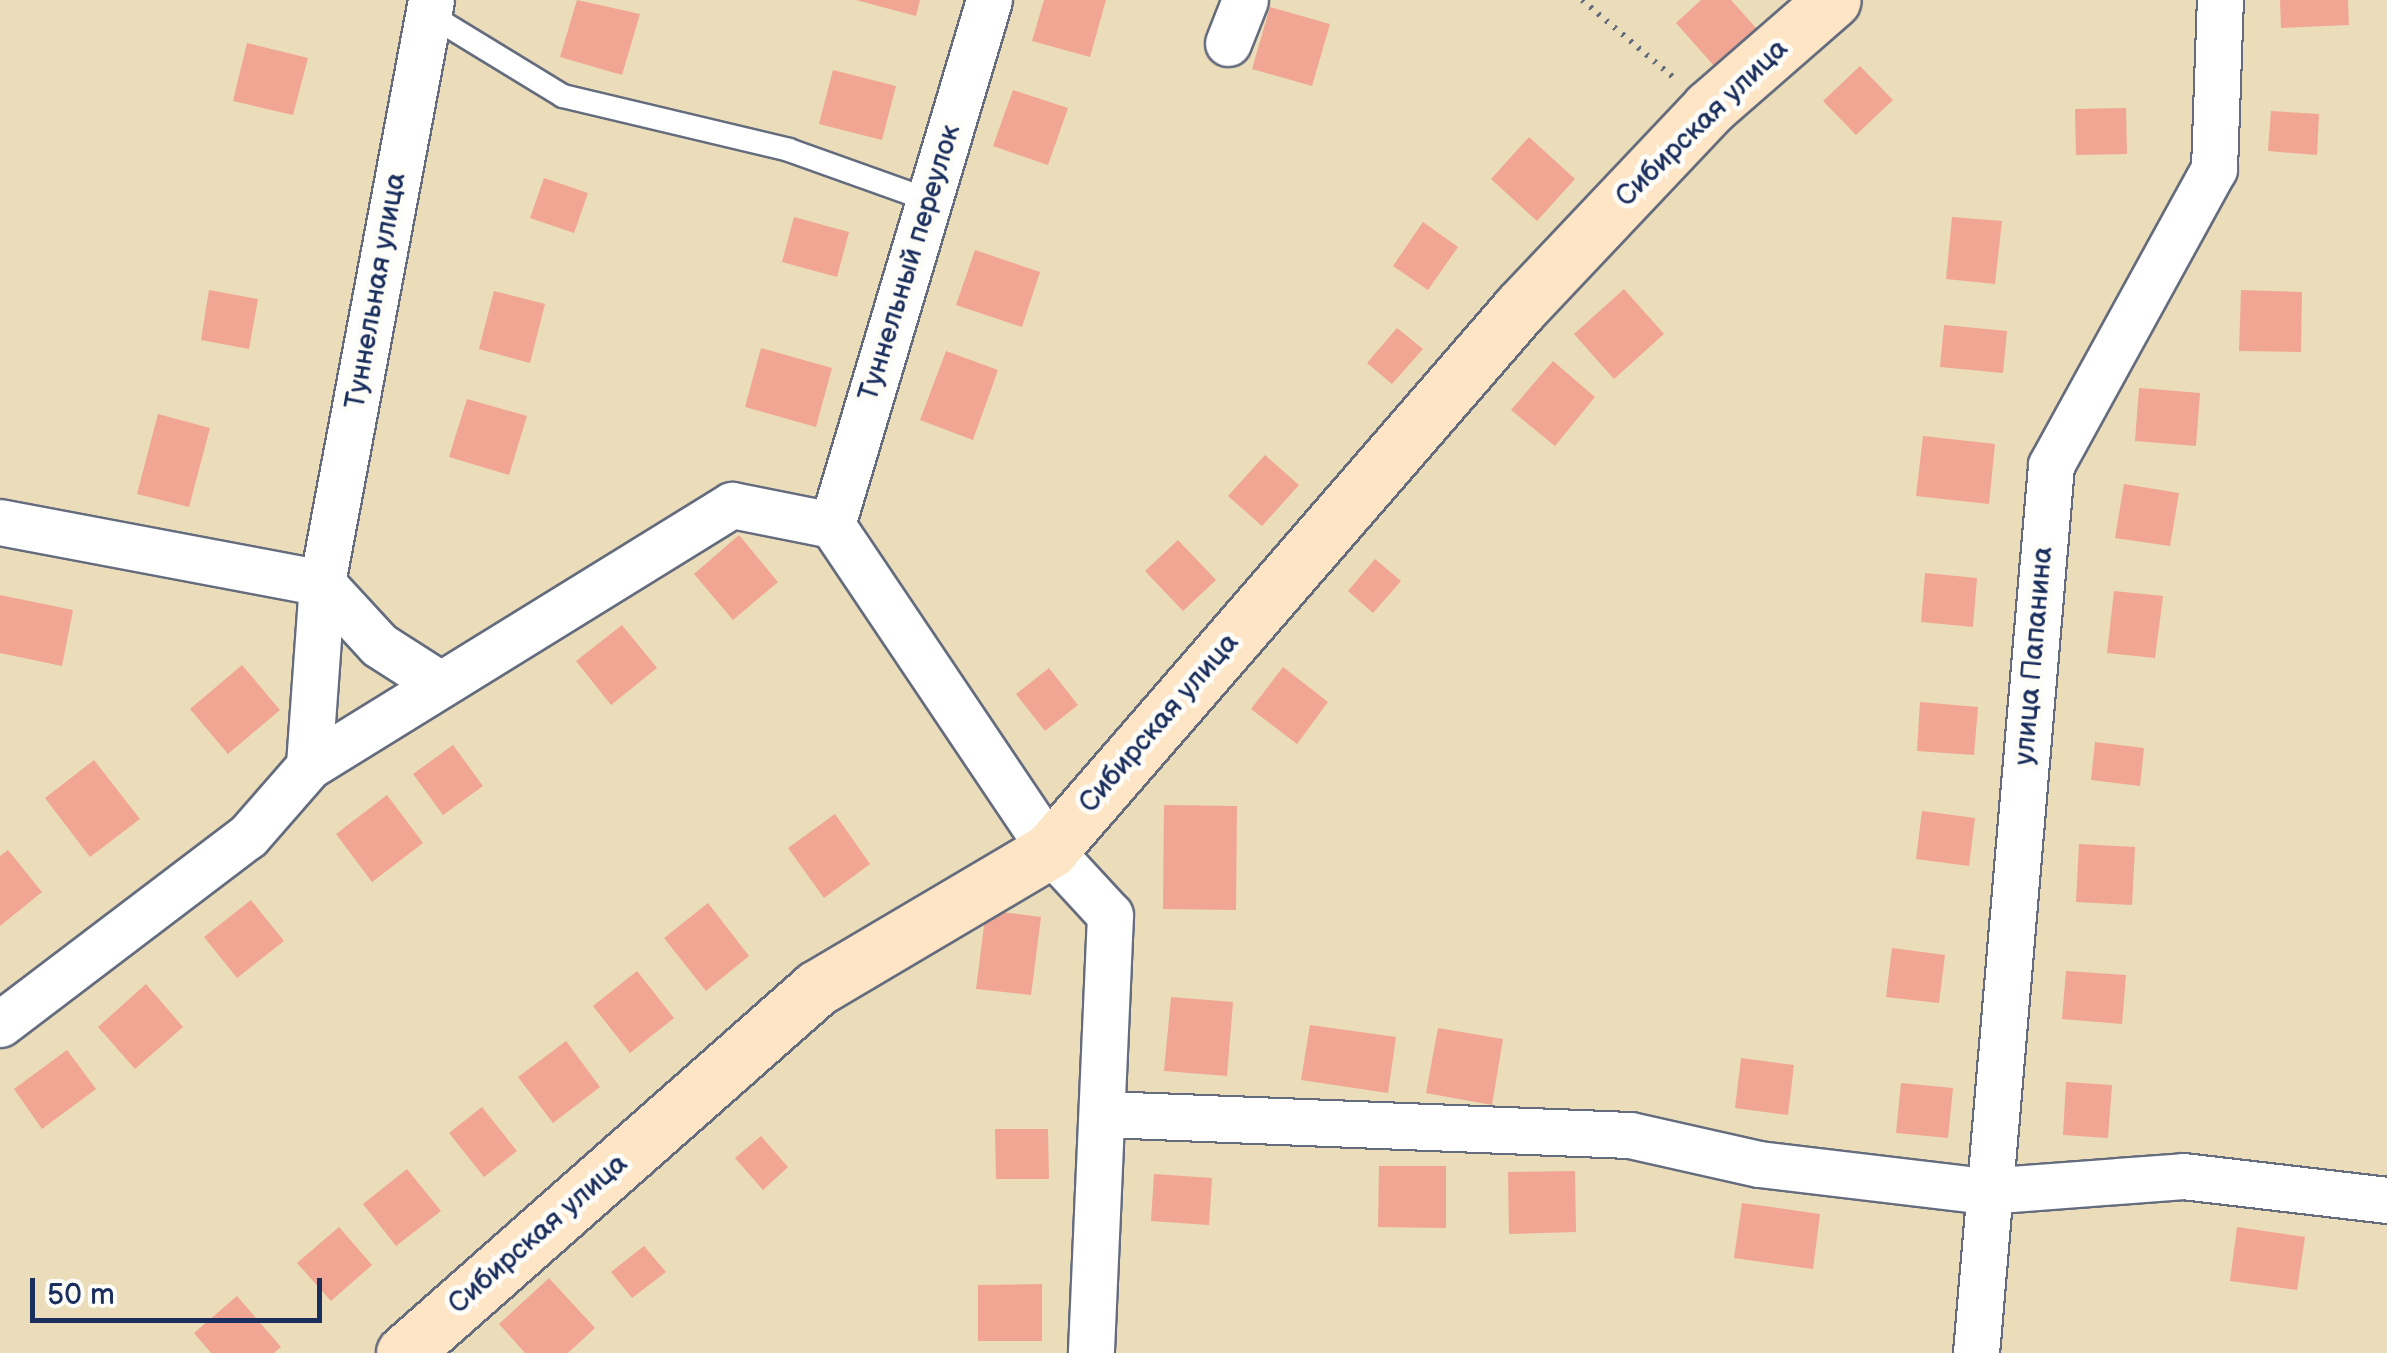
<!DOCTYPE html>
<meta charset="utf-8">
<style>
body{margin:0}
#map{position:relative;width:2387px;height:1353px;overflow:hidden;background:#ebddb9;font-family:"Balsamiq Sans",sans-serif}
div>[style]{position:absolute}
.building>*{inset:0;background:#f0a693}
.path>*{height:6px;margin-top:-3px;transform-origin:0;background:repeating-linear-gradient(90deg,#646c7e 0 2.5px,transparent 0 10.5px)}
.roads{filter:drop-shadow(2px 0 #646c7e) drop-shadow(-2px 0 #646c7e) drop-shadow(0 2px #646c7e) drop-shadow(0 -2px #646c7e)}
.lane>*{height:22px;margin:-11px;padding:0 11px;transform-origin:11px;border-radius:11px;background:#fff}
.street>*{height:45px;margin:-22.5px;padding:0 22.5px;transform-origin:22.5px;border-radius:22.5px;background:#fff}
.secondary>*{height:55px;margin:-27.5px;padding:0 27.5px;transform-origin:27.5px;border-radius:27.5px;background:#fde5c5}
span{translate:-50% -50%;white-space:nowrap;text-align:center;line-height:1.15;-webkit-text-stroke:10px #fdfcf7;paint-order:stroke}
.street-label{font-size:28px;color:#1b2f5e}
.scale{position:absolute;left:30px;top:1278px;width:292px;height:45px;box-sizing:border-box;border:5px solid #1b2f5e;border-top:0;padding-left:12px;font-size:30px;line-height:35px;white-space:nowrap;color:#1b2f5e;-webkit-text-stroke:8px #fdfcf7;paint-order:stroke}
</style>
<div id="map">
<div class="building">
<div style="clip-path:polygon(577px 0,640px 14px,622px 75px,560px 57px)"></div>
<div style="clip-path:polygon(856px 0,920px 0,916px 16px)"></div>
<div style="clip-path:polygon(1044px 0,1106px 0,1090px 57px,1032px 41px)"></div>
<div style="clip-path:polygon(1701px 0,1731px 0,1757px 29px,1715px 67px,1676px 23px)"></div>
<div style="clip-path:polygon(2280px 0,2348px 0,2349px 25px,2281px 28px)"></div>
<div style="clip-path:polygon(1270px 7px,1330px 24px,1312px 86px,1252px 69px)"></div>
<div style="clip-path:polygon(247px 43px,308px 58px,293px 115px,233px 101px)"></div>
<div style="clip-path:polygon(1860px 66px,1893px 100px,1856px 135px,1823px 101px)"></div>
<div style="clip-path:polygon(833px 70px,896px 86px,882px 140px,819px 124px)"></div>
<div style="clip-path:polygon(1013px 90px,1068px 108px,1048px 165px,993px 146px)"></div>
<div style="clip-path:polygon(2126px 108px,2127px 154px,2076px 155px,2075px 109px)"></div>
<div style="clip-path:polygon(2271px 111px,2319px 114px,2317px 155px,2268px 151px)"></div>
<div style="clip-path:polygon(1529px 137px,1575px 179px,1537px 221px,1491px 179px)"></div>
<div style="clip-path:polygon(544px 178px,588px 193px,574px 233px,530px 218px)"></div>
<div style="clip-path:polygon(794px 217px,849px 232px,837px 277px,782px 262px)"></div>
<div style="clip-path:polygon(1952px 217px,2002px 221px,1995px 284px,1946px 279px)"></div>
<div style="clip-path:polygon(1423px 222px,1458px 247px,1428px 290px,1393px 266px)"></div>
<div style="clip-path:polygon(975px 250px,1040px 272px,1022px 327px,956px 305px)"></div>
<div style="clip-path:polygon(1624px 289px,1664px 334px,1614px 379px,1574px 334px)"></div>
<div style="clip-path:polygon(209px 290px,258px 299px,249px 349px,201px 340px)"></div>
<div style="clip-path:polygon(2241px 290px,2302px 292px,2301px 352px,2239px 351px)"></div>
<div style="clip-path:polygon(494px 291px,545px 304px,530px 363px,479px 349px)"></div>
<div style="clip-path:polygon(1944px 325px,2007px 331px,2003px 373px,1940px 367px)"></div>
<div style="clip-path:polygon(1397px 328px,1423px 349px,1392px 384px,1367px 363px)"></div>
<div style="clip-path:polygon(761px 348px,832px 368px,816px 427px,745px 407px)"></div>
<div style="clip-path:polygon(946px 351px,998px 370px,973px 440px,920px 420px)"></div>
<div style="clip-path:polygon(1553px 361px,1595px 397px,1555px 446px,1511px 410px)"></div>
<div style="clip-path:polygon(2139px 388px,2200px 393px,2196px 446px,2135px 441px)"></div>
<div style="clip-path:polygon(467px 399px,527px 416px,509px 475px,449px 457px)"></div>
<div style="clip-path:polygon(158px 414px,210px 428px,189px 507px,137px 494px)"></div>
<div style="clip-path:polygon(1923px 436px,1995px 444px,1989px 504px,1916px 496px)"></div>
<div style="clip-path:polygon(1265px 455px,1299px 485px,1262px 526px,1228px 496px)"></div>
<div style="clip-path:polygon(2124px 484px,2179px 493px,2170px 546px,2115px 538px)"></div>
<div style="clip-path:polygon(739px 535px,778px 582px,733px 620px,694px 574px)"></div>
<div style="clip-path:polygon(1178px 540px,1216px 580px,1183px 611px,1145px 571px)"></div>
<div style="clip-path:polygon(1375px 559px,1401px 581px,1373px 613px,1348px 591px)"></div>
<div style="clip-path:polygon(1925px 573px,1977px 578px,1973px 627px,1921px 622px)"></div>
<div style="clip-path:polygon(2114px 591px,2163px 596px,2155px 658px,2107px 653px)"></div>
<div style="clip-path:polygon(0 595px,73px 610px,62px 666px,0 653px)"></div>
<div style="clip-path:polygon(622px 625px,657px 668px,611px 705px,576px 661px)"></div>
<div style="clip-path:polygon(242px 665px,280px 710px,228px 754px,190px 709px)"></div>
<div style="clip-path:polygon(1283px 667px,1328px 702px,1297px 744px,1251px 709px)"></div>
<div style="clip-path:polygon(1049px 668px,1078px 705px,1045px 731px,1016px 694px)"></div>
<div style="clip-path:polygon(1920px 702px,1978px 707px,1974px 755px,1917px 751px)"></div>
<div style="clip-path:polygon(2095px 742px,2144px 748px,2140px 786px,2091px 780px)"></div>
<div style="clip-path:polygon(453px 745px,483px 786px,443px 815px,413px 774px)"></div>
<div style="clip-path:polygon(94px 760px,140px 819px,90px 857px,45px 798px)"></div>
<div style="clip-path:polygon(387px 795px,423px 843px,372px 882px,336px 834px)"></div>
<div style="clip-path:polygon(1164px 805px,1237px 806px,1236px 910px,1163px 909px)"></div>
<div style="clip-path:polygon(1922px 811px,1975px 818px,1969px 866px,1916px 859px)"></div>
<div style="clip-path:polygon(835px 814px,870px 864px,824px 898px,788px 848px)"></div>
<div style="clip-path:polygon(2079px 844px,2135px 847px,2132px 905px,2076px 902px)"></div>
<div style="clip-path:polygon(8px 850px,42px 892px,0 926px,0 856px)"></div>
<div style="clip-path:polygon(251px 900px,284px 941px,237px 978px,204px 937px)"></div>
<div style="clip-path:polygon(708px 903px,749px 956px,706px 991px,664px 938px)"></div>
<div style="clip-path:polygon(986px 910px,1041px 917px,1031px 995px,976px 989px)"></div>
<div style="clip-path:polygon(1892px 948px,1945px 955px,1939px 1003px,1886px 997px)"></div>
<div style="clip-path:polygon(637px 971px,674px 1018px,630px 1053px,593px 1006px)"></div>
<div style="clip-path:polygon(2066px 971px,2126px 975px,2122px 1024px,2062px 1019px)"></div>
<div style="clip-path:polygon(146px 984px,183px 1027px,135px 1069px,98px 1027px)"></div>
<div style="clip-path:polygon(1171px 997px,1233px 1002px,1227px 1076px,1164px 1071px)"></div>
<div style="clip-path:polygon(1310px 1025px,1396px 1037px,1388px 1093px,1301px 1080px)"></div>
<div style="clip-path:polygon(1438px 1028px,1503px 1039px,1492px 1105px,1426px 1093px)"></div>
<div style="clip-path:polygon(566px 1041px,600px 1087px,553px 1123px,518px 1077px)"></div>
<div style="clip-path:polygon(67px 1050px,96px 1089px,42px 1129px,14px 1089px)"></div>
<div style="clip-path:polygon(1741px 1058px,1794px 1065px,1788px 1115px,1735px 1108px)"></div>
<div style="clip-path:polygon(2066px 1082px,2112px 1085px,2108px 1138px,2063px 1135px)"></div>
<div style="clip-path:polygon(1901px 1083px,1953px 1088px,1948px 1138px,1896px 1133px)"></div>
<div style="clip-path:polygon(482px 1107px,517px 1151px,484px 1177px,449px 1133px)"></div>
<div style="clip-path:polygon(995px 1129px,1048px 1129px,1049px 1179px,996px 1179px)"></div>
<div style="clip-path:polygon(761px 1136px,788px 1167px,763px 1190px,735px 1158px)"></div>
<div style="clip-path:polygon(1379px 1166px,1446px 1166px,1446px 1228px,1378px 1227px)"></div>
<div style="clip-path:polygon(407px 1169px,441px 1211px,396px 1246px,363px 1204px)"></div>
<div style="clip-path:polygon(1575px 1171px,1576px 1232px,1509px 1234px,1508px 1172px)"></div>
<div style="clip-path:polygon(1154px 1174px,1212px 1178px,1209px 1225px,1151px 1221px)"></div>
<div style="clip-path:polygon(1742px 1203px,1820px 1214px,1813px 1269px,1734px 1258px)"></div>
<div style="clip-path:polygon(339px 1227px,372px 1265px,331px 1301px,297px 1263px)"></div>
<div style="clip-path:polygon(2237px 1227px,2305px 1237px,2297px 1290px,2230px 1281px)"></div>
<div style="clip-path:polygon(644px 1246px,666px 1272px,632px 1298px,611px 1272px)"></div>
<div style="clip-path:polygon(549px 1278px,595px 1328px,568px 1353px,525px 1353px,499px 1324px)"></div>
<div style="clip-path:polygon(1042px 1284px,1042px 1341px,978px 1341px,978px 1285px)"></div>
<div style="clip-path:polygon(237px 1296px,281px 1347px,274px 1353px,211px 1353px,194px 1333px)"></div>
</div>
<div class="path">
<div style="left:1582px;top:0;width:121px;rotate:40.3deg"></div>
</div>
<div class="roads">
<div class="lane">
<div style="left:427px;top:13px;width:159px;rotate:31.4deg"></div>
<div style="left:563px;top:96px;width:232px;rotate:13.4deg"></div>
<div style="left:789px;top:150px;width:149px;rotate:19.7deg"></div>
</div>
<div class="street">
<div style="left:431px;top:0;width:593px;rotate:100.59deg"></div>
<div style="left:322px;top:583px;width:183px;rotate:94.1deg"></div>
<div style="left:309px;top:766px;width:497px;rotate:-31.7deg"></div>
<div style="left:732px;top:505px;width:102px;rotate:11.3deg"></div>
<div style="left:832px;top:525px;width:391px;rotate:56.1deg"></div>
<div style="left:1050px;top:850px;width:88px;rotate:47.3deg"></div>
<div style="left:1110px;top:915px;width:438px;rotate:92.5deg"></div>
<div style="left:1228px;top:43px;width:46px;rotate:-68.4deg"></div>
<div style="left:0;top:522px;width:328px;rotate:10.7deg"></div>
<div style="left:322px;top:583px;width:84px;rotate:47.4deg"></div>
<div style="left:379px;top:645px;width:72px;rotate:32.6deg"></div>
<div style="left:832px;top:525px;width:548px;rotate:-73.35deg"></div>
<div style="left:0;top:1024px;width:311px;rotate:-37.2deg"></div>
<div style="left:248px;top:836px;width:93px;rotate:-48.9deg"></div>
<div style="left:1104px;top:1114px;width:526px;rotate:2.29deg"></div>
<div style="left:1630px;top:1135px;width:132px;rotate:12.7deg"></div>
<div style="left:1759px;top:1164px;width:228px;rotate:6.8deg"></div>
<div style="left:1985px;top:1191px;width:199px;rotate:-4.3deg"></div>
<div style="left:2183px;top:1176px;width:205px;rotate:6.7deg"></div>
<div style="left:1976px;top:1353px;width:891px;rotate:-85.17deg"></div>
<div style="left:2051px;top:465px;width:338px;rotate:-61.2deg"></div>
<div style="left:2214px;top:169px;width:169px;rotate:-88deg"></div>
</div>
<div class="secondary">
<div style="left:404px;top:1353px;width:551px;rotate:-41.47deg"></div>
<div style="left:817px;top:988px;width:271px;rotate:-30.6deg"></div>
<div style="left:1050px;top:850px;width:719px;rotate:-49.06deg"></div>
<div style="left:1521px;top:307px;width:274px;rotate:-46.6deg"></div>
<div style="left:1709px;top:108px;width:164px;rotate:-41.1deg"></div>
</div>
</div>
<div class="street-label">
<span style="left:1702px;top:123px;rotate:-44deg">Сибирская улица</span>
<span style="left:910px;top:263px;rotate:-73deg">Туннельный переулок</span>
<span style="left:376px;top:291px;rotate:-80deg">Туннельная улица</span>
<span style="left:2034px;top:656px;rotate:-85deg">улица Папанина</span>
<span style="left:1159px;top:723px;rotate:-49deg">Сибирская улица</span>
<span style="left:538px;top:1234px;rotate:-41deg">Сибирская улица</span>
</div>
<div class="scale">50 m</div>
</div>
